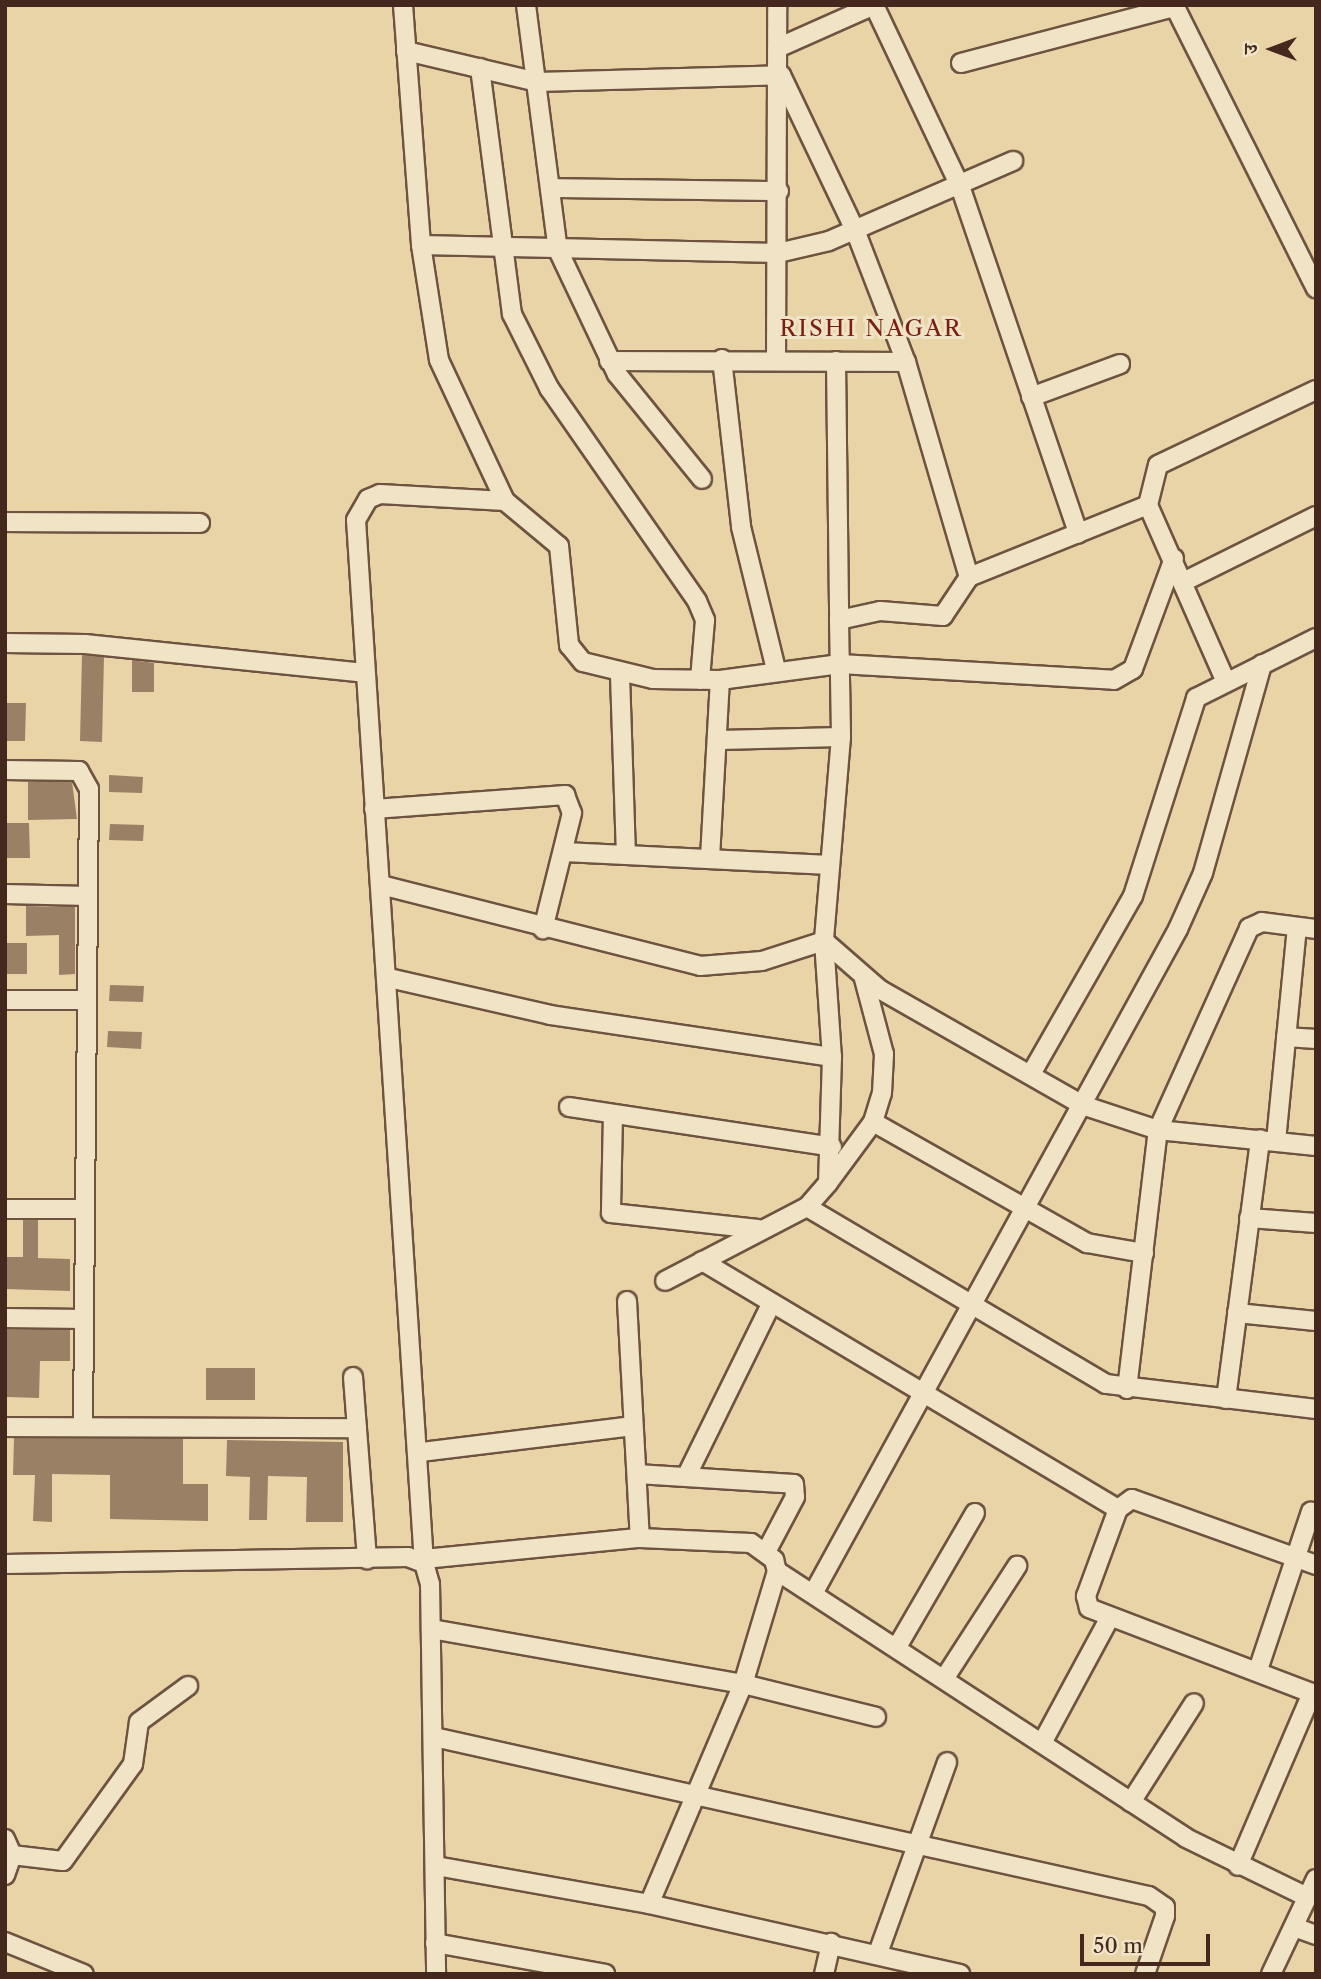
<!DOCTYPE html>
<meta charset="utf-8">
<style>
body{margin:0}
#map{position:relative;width:1321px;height:1979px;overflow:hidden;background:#e9d4a7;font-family:"Libre Caslon Text","Noto Serif Devanagari",serif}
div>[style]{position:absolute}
.building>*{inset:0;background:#9a8165}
.roads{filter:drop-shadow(2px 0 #6d5340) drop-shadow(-2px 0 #6d5340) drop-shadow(0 2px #6d5340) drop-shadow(0 -2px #6d5340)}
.minor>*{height:18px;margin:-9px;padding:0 9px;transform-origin:9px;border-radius:9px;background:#f1e3c6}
span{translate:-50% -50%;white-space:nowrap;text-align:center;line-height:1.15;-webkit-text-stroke:6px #f1e3c6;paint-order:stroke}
.neighbourhood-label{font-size:23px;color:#7a1f14;letter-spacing:2px}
.frame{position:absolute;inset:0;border:7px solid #44281d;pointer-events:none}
.north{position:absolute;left:1237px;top:14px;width:70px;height:70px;-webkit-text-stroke:5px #f1e3c6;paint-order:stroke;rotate:270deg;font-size:19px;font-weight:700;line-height:28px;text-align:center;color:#44281d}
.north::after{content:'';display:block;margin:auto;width:24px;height:32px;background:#44281d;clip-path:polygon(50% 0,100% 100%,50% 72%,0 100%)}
.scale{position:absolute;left:1080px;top:1934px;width:130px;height:32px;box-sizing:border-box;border:4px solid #44281d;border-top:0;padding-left:9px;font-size:21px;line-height:24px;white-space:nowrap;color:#44281d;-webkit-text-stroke:5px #f1e3c6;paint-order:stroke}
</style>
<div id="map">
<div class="building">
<div style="clip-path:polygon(82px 655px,104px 657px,102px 742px,80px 741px)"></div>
<div style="clip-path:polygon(132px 660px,154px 663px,154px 692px,132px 692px)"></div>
<div style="clip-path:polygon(5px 703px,26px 703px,25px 741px,5px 741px)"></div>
<div style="clip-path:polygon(109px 775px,143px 777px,142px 793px,109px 792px)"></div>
<div style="clip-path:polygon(28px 782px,72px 782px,77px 819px,28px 820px)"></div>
<div style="clip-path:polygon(5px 823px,29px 823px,30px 858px,5px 858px)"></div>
<div style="clip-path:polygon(110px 824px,144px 825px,143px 841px,109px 840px)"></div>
<div style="clip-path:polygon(26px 906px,75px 907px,75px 974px,59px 975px,59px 935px,26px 936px)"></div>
<div style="clip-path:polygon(5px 943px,27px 943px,27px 974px,5px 974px)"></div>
<div style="clip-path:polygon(110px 985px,144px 986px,143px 1002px,109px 1001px)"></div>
<div style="clip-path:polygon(108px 1031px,142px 1032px,141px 1049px,107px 1047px)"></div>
<div style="clip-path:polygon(23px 1220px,38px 1220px,38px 1258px,70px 1259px,70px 1291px,5px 1289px,5px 1257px,23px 1257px)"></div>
<div style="clip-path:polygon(6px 1329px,70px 1330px,70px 1361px,40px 1361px,39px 1398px,7px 1397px)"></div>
<div style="clip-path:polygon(206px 1368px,255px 1368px,255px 1400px,206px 1400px)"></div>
<div style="clip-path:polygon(14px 1438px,183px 1439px,183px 1484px,208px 1484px,208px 1521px,110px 1519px,110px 1475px,52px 1474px,52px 1522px,33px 1521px,35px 1475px,13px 1475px)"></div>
<div style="clip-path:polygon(227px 1440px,343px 1442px,343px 1522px,306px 1522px,307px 1477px,268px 1476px,267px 1520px,249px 1520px,250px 1477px,226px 1476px)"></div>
</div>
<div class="roads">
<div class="minor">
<div style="left:403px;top:5px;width:241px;rotate:85.7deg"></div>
<div style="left:421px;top:245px;width:116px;rotate:81.1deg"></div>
<div style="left:439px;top:360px;width:156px;rotate:64.9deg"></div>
<div style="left:505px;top:501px;width:70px;rotate:39.8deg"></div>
<div style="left:559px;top:546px;width:100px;rotate:84.2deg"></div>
<div style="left:569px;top:645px;width:22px;rotate:51deg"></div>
<div style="left:583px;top:662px;width:72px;rotate:13.7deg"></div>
<div style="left:653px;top:679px;width:67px;rotate:0.9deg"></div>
<div style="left:720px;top:680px;width:121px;rotate:-7.6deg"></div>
<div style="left:840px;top:664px;width:274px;rotate:3.3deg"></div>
<div style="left:1114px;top:680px;width:22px;rotate:-30deg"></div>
<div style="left:1133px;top:669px;width:118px;rotate:-69.7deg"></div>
<div style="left:526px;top:5px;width:247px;rotate:82.6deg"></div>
<div style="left:558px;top:250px;width:137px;rotate:64.6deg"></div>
<div style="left:617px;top:374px;width:135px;rotate:51deg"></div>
<div style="left:874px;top:5px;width:200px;rotate:64.6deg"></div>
<div style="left:960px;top:186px;width:367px;rotate:71.2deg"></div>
<div style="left:1174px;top:5px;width:317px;rotate:63.4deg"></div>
<div style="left:782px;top:46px;width:101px;rotate:-24deg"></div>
<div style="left:406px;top:51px;width:135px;rotate:13.3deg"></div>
<div style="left:537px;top:82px;width:244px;rotate:-1.6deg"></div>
<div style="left:781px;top:75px;width:172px;rotate:64.5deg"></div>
<div style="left:855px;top:230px;width:142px;rotate:68.9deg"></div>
<div style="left:906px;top:362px;width:224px;rotate:73.7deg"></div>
<div style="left:961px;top:63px;width:221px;rotate:-14.7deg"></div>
<div style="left:480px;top:68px;width:248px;rotate:82.6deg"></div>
<div style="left:512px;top:314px;width:83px;rotate:63.4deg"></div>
<div style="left:549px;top:388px;width:259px;rotate:55.2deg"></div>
<div style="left:697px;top:601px;width:21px;rotate:67deg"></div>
<div style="left:705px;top:620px;width:60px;rotate:94.8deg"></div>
<div style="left:550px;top:188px;width:229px;rotate:0.8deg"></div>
<div style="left:421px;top:245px;width:357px;rotate:1.3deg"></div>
<div style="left:778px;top:253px;width:52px;rotate:-13.2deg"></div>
<div style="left:829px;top:241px;width:201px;rotate:-23.5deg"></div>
<div style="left:722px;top:359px;width:169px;rotate:83.5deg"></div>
<div style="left:741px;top:527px;width:147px;rotate:76.2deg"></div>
<div style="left:776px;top:360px;width:355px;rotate:-89.8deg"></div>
<div style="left:609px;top:361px;width:297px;rotate:0.2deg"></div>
<div style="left:836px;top:361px;width:259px;rotate:89.3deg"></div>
<div style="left:1031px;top:397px;width:95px;rotate:-20.3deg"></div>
<div style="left:1148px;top:505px;width:41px;rotate:-76deg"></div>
<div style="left:1158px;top:465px;width:175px;rotate:-25.4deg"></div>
<div style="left:5px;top:522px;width:195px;rotate:0.3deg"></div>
<div style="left:1185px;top:581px;width:146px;rotate:-26.4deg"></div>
<div style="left:5px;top:643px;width:80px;rotate:0.7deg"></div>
<div style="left:85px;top:644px;width:281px;rotate:5.9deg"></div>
<div style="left:620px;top:675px;width:180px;rotate:88.1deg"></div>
<div style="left:1226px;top:682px;width:193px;rotate:-113.8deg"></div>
<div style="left:1148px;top:505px;width:193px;rotate:158.1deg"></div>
<div style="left:969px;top:577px;width:47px;rotate:123.7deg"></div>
<div style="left:943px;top:616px;width:63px;rotate:-175.5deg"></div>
<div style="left:880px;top:611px;width:42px;rotate:167.6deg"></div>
<div style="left:839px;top:620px;width:117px;rotate:89deg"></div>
<div style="left:841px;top:737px;width:205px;rotate:94.8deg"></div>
<div style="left:824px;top:941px;width:73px;rotate:41.1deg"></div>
<div style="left:879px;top:989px;width:234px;rotate:29.7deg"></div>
<div style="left:1082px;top:1105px;width:80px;rotate:18.2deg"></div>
<div style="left:1158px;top:1130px;width:159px;rotate:5.8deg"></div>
<div style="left:719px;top:740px;width:122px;rotate:-1.4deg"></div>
<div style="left:5px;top:770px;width:74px;rotate:0.8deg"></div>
<div style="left:79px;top:771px;width:21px;rotate:61deg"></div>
<div style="left:89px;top:789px;width:638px;rotate:90.54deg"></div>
<div style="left:374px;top:809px;width:192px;rotate:-4.2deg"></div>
<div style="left:565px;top:795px;width:19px;rotate:69deg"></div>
<div style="left:572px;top:813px;width:120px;rotate:104deg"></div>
<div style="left:563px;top:852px;width:263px;rotate:2.8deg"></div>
<div style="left:710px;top:858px;width:178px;rotate:-86.8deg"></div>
<div style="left:381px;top:885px;width:329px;rotate:14.2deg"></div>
<div style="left:700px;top:966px;width:62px;rotate:-4.6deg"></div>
<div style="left:762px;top:961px;width:65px;rotate:-17.9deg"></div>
<div style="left:824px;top:941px;width:116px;rotate:86.1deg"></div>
<div style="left:832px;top:1057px;width:126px;rotate:91.8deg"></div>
<div style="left:828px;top:1183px;width:32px;rotate:131deg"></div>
<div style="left:807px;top:1207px;width:160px;rotate:152.5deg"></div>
<div style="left:5px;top:894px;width:83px;rotate:1.4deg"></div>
<div style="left:389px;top:978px;width:165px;rotate:12.9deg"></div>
<div style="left:550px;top:1015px;width:285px;rotate:8.5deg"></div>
<div style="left:5px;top:1000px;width:82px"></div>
<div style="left:1286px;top:1037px;width:30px;rotate:4deg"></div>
<div style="left:1031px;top:1074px;width:205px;rotate:-60.2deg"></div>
<div style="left:1133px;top:896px;width:208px;rotate:-72.3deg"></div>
<div style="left:1196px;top:698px;width:134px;rotate:-26.6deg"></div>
<div style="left:569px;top:1107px;width:266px;rotate:8.6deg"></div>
<div style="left:613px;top:1114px;width:99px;rotate:91.2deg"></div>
<div style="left:611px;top:1213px;width:148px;rotate:6.2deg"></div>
<div style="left:873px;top:1122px;width:246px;rotate:29.5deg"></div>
<div style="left:1087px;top:1243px;width:58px;rotate:10deg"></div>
<div style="left:1276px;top:1141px;width:215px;rotate:-84.4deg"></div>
<div style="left:828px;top:1183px;width:76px;rotate:-53.6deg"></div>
<div style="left:873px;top:1122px;width:30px;rotate:-73deg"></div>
<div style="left:882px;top:1093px;width:39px;rotate:-87deg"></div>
<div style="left:884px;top:1054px;width:78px;rotate:-104.9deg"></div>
<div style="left:807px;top:1207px;width:347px;rotate:30.6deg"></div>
<div style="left:1106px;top:1384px;width:211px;rotate:6.8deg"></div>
<div style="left:5px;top:1209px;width:80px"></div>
<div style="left:1249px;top:1218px;width:67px;rotate:4.3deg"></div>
<div style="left:702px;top:1261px;width:484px;rotate:30.8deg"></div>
<div style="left:1118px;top:1509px;width:93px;rotate:110.2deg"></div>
<div style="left:1086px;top:1596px;width:12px;rotate:76deg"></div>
<div style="left:1089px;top:1608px;width:239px;rotate:20.9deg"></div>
<div style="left:1312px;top:1693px;width:188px;rotate:113.2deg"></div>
<div style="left:627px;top:1301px;width:237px;rotate:86.9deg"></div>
<div style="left:1237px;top:1313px;width:79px;rotate:5.8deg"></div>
<div style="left:5px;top:1318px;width:79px;rotate:0.7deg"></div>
<div style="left:353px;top:1377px;width:183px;rotate:85.6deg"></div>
<div style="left:1127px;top:1389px;width:261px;rotate:-83.2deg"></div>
<div style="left:1158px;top:1130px;width:222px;rotate:-65.7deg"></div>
<div style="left:1249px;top:928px;width:14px;rotate:-25deg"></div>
<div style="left:1262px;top:922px;width:54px;rotate:7.4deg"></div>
<div style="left:1226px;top:1399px;width:262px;rotate:-82.5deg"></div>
<div style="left:5px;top:1427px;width:352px;rotate:0.2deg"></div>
<div style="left:421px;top:1452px;width:213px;rotate:-7deg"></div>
<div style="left:637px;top:1474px;width:157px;rotate:3.6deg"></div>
<div style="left:794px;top:1484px;width:13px;rotate:86deg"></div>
<div style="left:795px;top:1497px;width:60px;rotate:117.8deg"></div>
<div style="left:687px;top:1475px;width:191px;rotate:-63.8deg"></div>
<div style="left:1118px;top:1509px;width:17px;rotate:-36deg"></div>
<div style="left:1132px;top:1499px;width:195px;rotate:19.7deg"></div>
<div style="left:424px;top:1559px;width:217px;rotate:-5.6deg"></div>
<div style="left:640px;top:1538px;width:111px;rotate:2.6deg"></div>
<div style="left:751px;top:1543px;width:29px;rotate:36deg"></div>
<div style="left:774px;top:1560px;width:11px;rotate:75deg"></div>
<div style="left:777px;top:1571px;width:118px;rotate:106.7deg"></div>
<div style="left:743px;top:1684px;width:239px;rotate:113.1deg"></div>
<div style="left:424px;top:1563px;width:1045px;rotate:-93.73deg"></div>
<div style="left:356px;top:520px;width:24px;rotate:-60deg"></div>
<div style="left:368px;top:499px;width:13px;rotate:-23deg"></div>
<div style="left:380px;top:494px;width:125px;rotate:3.2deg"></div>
<div style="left:5px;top:1564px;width:403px;rotate:-1deg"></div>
<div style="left:408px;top:1557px;width:17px;rotate:21deg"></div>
<div style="left:424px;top:1563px;width:22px;rotate:74deg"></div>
<div style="left:430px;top:1584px;width:390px;rotate:89.1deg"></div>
<div style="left:777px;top:1571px;width:488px;rotate:33.1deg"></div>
<div style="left:1186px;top:1838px;width:135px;rotate:26deg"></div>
<div style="left:814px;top:1592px;width:756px;rotate:-61.23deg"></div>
<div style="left:1178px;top:929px;width:61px;rotate:-65.9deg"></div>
<div style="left:1203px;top:873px;width:217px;rotate:-74.2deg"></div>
<div style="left:431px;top:1629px;width:317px;rotate:10deg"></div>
<div style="left:743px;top:1684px;width:137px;rotate:13.9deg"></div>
<div style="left:897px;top:1647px;width:155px;rotate:-59.8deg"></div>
<div style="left:1258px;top:1670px;width:167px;rotate:-71.5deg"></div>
<div style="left:944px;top:1679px;width:135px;rotate:-57.1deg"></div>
<div style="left:434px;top:1737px;width:732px;rotate:12.54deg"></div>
<div style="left:1149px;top:1896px;width:19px;rotate:35deg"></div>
<div style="left:1165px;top:1907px;width:9px;rotate:90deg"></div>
<div style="left:1165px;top:1916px;width:61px;rotate:109deg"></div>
<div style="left:1042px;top:1743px;width:143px;rotate:-61.6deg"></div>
<div style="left:1131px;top:1802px;width:117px;rotate:-57.5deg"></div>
<div style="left:5px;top:1839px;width:17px;rotate:66deg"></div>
<div style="left:12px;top:1855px;width:21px;rotate:109deg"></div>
<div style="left:12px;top:1855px;width:51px;rotate:6.7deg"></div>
<div style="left:63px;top:1861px;width:120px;rotate:-54.2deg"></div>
<div style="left:133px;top:1764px;width:42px;rotate:-81.9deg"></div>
<div style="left:139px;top:1722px;width:61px;rotate:-36.3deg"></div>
<div style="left:436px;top:1866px;width:216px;rotate:10.1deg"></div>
<div style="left:649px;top:1904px;width:319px;rotate:12.7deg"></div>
<div style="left:1294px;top:1927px;width:23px;rotate:20deg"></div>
<div style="left:5px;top:1942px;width:85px;rotate:22.1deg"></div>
<div style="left:435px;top:1943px;width:173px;rotate:10.3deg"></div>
<div style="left:878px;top:1953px;width:203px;rotate:-70.1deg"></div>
<div style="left:824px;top:1974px;width:32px;rotate:-77deg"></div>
<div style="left:1271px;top:1974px;width:105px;rotate:-64.7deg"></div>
</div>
</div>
<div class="neighbourhood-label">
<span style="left:871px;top:328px">RISHI NAGAR</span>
</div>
<div class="frame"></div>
<div class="north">उ</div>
<div class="scale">50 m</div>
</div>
